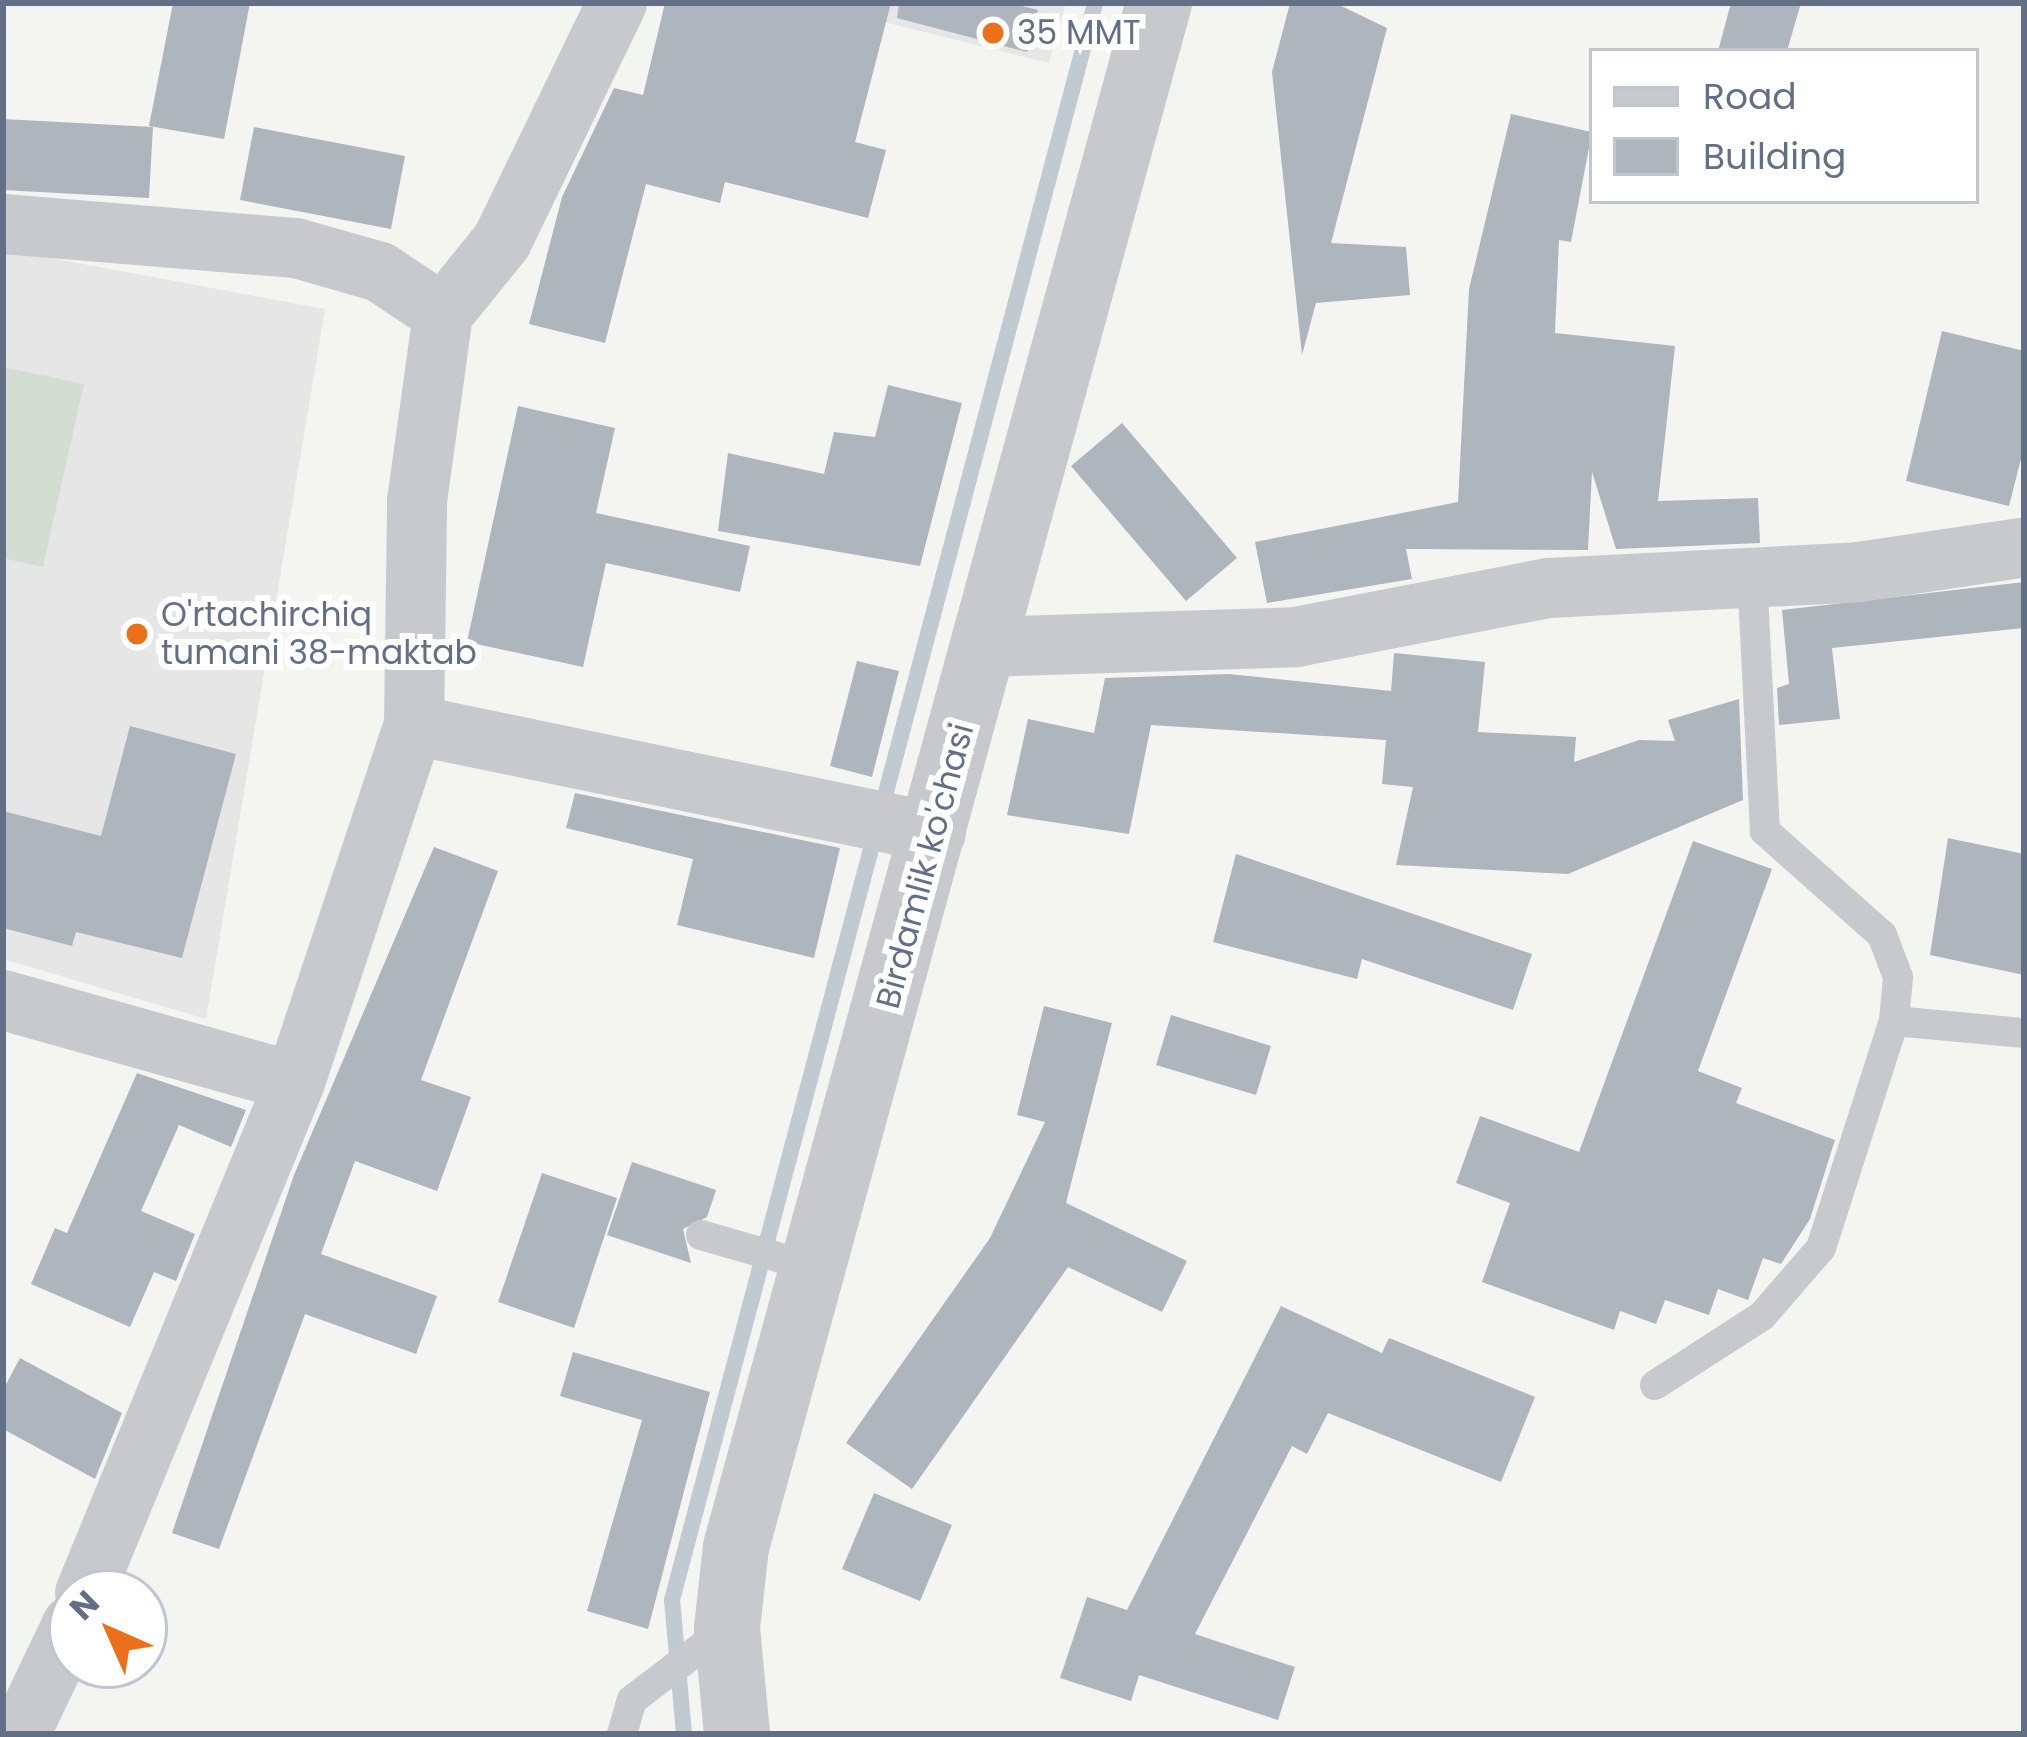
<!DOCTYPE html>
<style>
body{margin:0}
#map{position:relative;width:2027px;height:1737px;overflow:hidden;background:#f4f5f1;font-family:Poppins,sans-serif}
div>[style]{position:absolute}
.built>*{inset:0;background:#e5e6e5}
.green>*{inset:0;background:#d4ddd2}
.stream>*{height:16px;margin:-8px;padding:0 8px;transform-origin:8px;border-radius:8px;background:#c2cad1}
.building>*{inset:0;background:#afb5bc}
.service>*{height:30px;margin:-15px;padding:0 15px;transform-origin:15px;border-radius:15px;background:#c7c9cd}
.minor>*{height:60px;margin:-30px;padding:0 30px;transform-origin:30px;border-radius:30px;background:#c7c9cd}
.tertiary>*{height:66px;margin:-33px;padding:0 33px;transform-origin:33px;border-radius:33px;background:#c7c9cd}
.dots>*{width:33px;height:33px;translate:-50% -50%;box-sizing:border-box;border:6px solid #fff;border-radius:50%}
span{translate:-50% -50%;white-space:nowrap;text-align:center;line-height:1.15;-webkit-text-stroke:12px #fff;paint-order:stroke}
.poi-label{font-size:33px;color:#626f84}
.left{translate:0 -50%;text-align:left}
.street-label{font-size:33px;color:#626f84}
.frame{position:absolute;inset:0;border:6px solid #626f84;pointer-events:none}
.legend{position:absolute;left:1589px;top:48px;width:390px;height:156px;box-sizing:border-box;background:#fff;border:3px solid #c0c5ce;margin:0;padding:15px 21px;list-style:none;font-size:36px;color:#626f84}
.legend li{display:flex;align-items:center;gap:24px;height:60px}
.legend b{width:60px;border:3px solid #c0c5ce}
.north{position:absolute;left:48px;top:1569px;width:120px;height:120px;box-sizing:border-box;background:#fff;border:3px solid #c0c5ce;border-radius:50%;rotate:315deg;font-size:33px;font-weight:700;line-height:48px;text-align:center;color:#626f84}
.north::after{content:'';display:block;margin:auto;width:42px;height:54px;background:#ec701a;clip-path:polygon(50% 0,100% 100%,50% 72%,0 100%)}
</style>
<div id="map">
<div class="built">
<div style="clip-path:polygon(808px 3px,1066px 3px,1049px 63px)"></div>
<div style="clip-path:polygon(3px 249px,325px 309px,206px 1019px,3px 959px)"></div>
</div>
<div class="green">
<div style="clip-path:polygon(3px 367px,84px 384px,43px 567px,3px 558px)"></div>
</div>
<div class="stream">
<div style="left:684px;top:1734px;width:135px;rotate:-95.1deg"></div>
<div style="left:672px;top:1600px;width:1652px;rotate:-75.16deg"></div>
</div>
<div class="building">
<div style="clip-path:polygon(173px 3px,250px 3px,224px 139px,149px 126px)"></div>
<div style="clip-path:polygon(665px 3px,891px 3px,855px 142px,886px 150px,868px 218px,725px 182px,720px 203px,646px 184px,605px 343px,529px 324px,562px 197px,614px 88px,643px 95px)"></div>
<div style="clip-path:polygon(899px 3px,1010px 3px,1038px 10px,1027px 52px,897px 18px)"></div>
<div style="clip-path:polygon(1290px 3px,1335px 3px,1387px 28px,1331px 243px,1406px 247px,1410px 295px,1316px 303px,1302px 355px,1272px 72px)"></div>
<div style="clip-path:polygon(1731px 3px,1801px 3px,1787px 51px,1718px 51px)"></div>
<div style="clip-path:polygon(1511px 114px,1592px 132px,1571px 242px,1559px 240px,1555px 333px,1675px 346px,1658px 501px,1758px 498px,1760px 543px,1616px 549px,1592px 472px,1588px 550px,1406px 549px,1412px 579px,1267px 603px,1255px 542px,1458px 502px,1469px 289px)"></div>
<div style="clip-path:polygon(3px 119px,153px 127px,149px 198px,3px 190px)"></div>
<div style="clip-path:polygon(254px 127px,405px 156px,391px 229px,240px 200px)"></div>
<div style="clip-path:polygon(1942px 331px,2024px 351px,2024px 447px,2009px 506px,1906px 481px)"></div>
<div style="clip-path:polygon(888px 385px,962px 403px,920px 566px,718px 531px,728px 453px,824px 474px,834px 432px,875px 437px)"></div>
<div style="clip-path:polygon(518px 406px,615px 428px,596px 513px,750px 546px,740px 592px,606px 563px,583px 667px,467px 642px)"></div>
<div style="clip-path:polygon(1122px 423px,1237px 558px,1186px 601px,1071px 466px)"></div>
<div style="clip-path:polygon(2024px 582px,2024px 628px,1832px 648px,1840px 719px,1779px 725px,1777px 688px,1789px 684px,1782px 610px)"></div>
<div style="clip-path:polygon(1394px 653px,1485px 662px,1478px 732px,1576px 737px,1574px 762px,1639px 740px,1675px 741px,1668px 720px,1739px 699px,1743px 800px,1568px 874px,1396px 865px,1413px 787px,1382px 784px,1386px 740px,1151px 725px,1129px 834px,1007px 815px,1028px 719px,1094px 733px,1105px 678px,1229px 674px,1391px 691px)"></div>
<div style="clip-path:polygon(857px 661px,899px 671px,872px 777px,830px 766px)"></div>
<div style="clip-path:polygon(130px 726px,236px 754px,182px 958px,76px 932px,72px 946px,3px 928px,3px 811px,101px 836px)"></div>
<div style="clip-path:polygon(575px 793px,840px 848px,814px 958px,677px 925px,693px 859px,566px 828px)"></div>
<div style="clip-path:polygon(1948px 838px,2024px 854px,2024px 975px,1930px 955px)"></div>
<div style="clip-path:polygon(1693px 841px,1772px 869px,1698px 1071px,1742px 1088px,1736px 1103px,1835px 1140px,1810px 1219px,1781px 1264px,1763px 1258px,1748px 1300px,1718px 1289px,1709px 1315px,1665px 1300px,1656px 1324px,1620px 1311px,1614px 1330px,1482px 1282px,1510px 1203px,1456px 1183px,1480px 1116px,1579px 1152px)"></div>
<div style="clip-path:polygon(434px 847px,498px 871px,421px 1080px,471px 1097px,437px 1191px,355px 1161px,321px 1254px,437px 1296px,416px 1354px,305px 1314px,219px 1549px,172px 1533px,294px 1175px)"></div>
<div style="clip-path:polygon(1236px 854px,1532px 954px,1513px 1010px,1362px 959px,1357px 979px,1213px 942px)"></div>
<div style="clip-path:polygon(1044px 1006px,1112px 1023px,1066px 1203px,1187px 1261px,1162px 1312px,1068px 1267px,912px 1489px,846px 1443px,990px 1238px,1045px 1122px,1017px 1115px)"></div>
<div style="clip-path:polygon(1171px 1015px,1271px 1046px,1256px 1095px,1156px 1065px)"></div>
<div style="clip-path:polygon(137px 1073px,246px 1110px,231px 1147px,179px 1125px,141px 1211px,195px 1234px,176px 1281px,154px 1272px,130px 1327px,31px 1284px,55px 1228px,67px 1233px)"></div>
<div style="clip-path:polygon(632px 1162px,716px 1190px,707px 1217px,683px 1229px,691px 1263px,607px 1235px)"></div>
<div style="clip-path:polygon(542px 1173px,617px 1198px,574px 1328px,498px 1302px)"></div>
<div style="clip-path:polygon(1281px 1306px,1382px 1353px,1389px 1338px,1535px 1397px,1501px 1482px,1328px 1413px,1307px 1454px,1292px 1446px,1195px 1634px,1295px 1667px,1278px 1720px,1139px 1675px,1131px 1701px,1060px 1678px,1087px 1597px,1127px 1610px)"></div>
<div style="clip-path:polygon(573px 1352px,710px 1392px,648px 1629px,587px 1611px,642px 1420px,560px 1396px)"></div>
<div style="clip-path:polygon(20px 1358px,122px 1413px,95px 1479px,3px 1429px,3px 1390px)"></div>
<div style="clip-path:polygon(874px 1493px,952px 1525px,920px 1601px,842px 1569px)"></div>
</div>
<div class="service">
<div style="left:1894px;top:1021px;width:131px;rotate:5.3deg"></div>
<div style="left:701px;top:1235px;width:116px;rotate:16.1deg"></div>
<div style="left:1655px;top:1385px;width:127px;rotate:-32.8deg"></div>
<div style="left:1762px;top:1316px;width:90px;rotate:-49.1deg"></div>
<div style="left:1821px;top:1248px;width:238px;rotate:-72.2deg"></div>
<div style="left:1894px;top:1021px;width:44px;rotate:-84.8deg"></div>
<div style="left:1898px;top:977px;width:45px;rotate:-110.9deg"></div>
<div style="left:1882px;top:935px;width:157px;rotate:-138.4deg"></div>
<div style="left:1765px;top:831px;width:256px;rotate:-92.9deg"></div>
<div style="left:622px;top:1734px;width:35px;rotate:-74deg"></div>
<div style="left:632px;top:1700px;width:119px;rotate:-37.2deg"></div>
</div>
<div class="minor">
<div style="left:3px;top:224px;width:294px;rotate:4.7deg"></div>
<div style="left:296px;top:248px;width:87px;rotate:15.9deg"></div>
<div style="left:380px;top:272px;width:76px;rotate:33.7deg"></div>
<div style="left:983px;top:647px;width:313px;rotate:-1.8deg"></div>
<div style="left:1296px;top:637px;width:257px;rotate:-11deg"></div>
<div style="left:1548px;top:588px;width:311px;rotate:-2.9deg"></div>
<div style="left:1859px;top:572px;width:162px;rotate:-8.5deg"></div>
<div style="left:414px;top:725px;width:533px;rotate:11.69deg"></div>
<div style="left:3px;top:1000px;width:303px;rotate:15.7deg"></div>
<div style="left:85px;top:1593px;width:552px;rotate:-67.66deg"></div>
<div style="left:295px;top:1082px;width:376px;rotate:-71.6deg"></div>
<div style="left:414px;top:725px;width:224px;rotate:-89.2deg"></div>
<div style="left:417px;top:501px;width:189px;rotate:-82.1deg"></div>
<div style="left:443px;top:314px;width:94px;rotate:-51.1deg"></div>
<div style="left:502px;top:241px;width:264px;rotate:-64.2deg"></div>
<div style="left:20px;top:1734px;width:121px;rotate:-64.5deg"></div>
</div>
<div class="tertiary">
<div style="left:737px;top:1734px;width:106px;rotate:-95.4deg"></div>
<div style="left:727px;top:1628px;width:81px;rotate:-83.7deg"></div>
<div style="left:736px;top:1547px;width:1601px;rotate:-74.68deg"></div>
</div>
<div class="dots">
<div style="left:993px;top:33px;background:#ec701a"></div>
<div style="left:137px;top:634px;background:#ec701a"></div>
</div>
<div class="poi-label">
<span class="left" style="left:1017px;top:33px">35 MMT</span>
<span class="left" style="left:161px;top:634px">O'rtachirchiq<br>tumani 38-maktab</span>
</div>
<div class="street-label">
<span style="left:925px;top:866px;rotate:-75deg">Birdamlik ko'chasi</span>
</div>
<div class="frame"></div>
<ul class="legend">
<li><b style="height:15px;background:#c7c9cd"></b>Road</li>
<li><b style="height:33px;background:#afb5bc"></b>Building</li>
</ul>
<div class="north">N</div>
</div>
